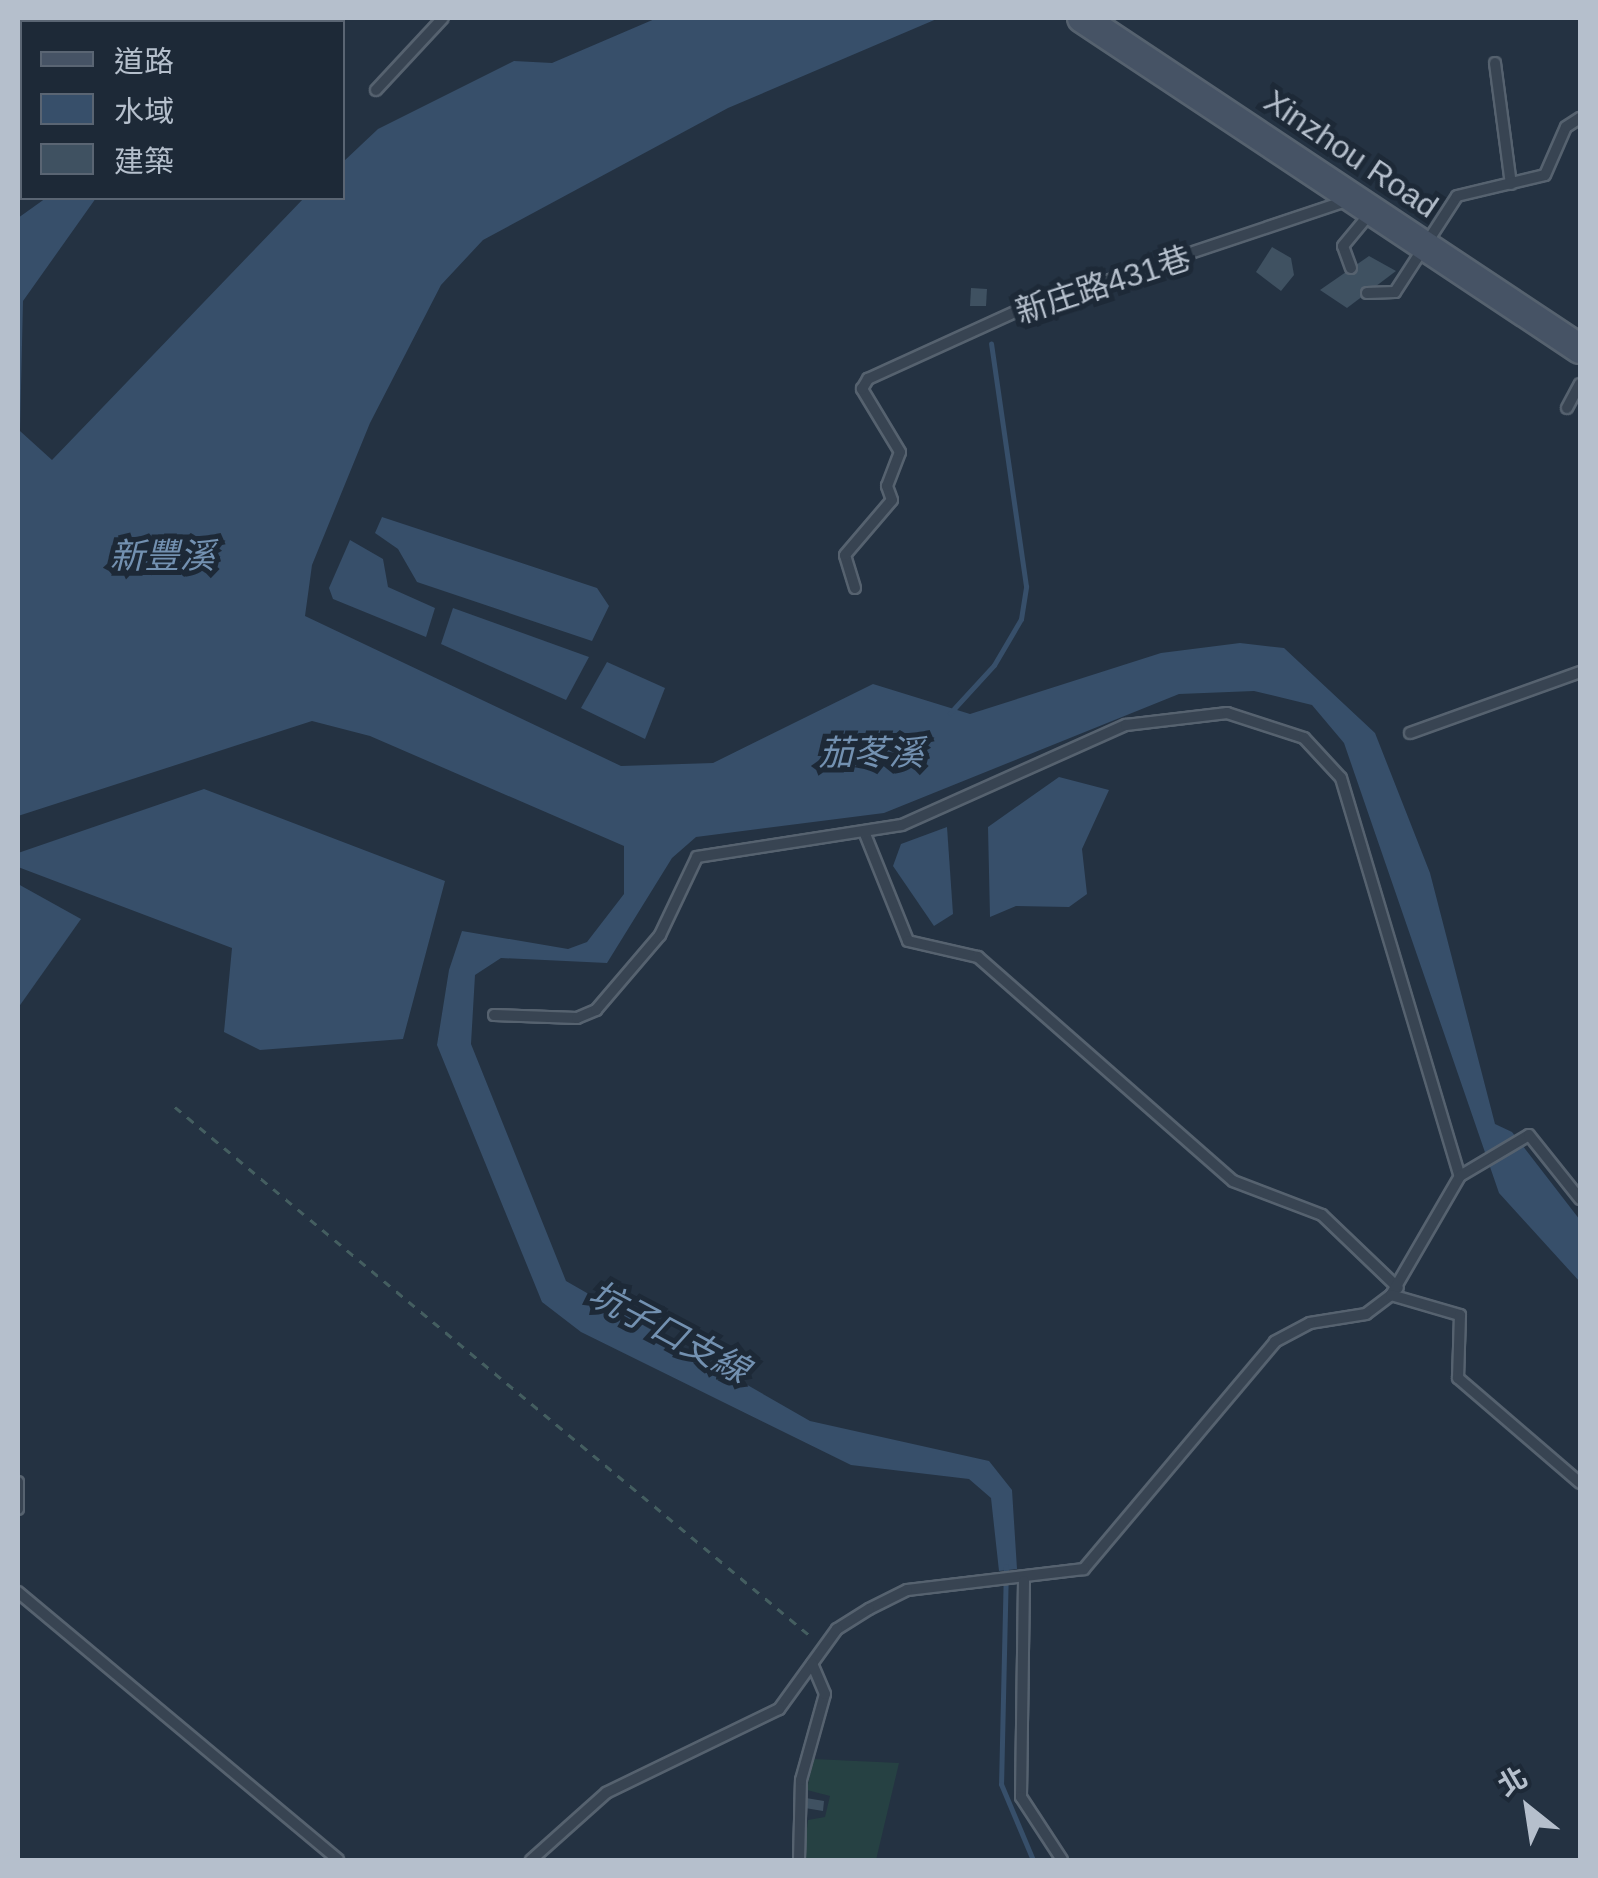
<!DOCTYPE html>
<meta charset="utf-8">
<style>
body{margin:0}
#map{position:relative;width:1598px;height:1878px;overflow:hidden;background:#243242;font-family:Helvetica,"Noto Sans TC",sans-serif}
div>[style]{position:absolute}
.green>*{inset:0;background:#264143}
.water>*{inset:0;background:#374f6a}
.stream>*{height:5px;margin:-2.5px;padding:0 2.5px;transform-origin:2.5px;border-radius:2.5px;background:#374f6a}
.building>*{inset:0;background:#3f5161}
.path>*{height:2.5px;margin-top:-1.25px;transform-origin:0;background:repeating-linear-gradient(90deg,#445e60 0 8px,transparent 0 16px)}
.roads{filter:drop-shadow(2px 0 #56626f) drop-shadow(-2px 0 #56626f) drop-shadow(0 2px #56626f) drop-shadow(0 -2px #56626f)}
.lane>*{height:10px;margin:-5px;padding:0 5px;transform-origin:5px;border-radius:5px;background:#384452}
.secondary>*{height:28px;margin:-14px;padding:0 14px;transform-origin:14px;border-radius:14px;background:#465365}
span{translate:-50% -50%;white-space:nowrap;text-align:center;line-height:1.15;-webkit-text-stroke:10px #1d2937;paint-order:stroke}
.street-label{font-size:32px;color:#b5bfcc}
.water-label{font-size:35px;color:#7391b1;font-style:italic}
.frame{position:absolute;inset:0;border:20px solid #b5bfcc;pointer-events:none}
.legend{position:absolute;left:20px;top:20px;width:325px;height:180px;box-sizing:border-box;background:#1d2937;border:2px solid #5a6573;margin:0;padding:12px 18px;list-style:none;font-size:30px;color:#b5bfcc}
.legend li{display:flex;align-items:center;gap:20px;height:50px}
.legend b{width:50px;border:2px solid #5a6573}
.north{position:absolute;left:1478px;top:1758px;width:100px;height:100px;-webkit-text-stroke:8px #1d2937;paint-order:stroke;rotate:330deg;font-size:28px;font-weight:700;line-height:40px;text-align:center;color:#b5bfcc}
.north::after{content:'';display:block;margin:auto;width:35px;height:45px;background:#b5bfcc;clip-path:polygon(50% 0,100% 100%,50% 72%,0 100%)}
</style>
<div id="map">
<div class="green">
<div style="clip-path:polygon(813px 1759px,899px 1763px,876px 1860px,803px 1860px,808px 1820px,825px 1817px,830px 1796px,807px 1790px)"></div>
</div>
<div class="water">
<div style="clip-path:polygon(657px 18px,939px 18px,728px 108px,483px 240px,441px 285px,370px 423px,312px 565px,305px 616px,621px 766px,713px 763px,873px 684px,970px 714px,1161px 653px,1240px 643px,1284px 648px,1375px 733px,1430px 873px,1495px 1124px,1512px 1132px,1580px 1220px,1580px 1282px,1499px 1193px,1344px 743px,1312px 705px,1254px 691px,1179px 694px,884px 813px,696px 837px,672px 858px,607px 963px,501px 958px,475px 975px,471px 1044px,566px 1281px,810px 1421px,989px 1461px,1012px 1490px,1017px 1569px,999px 1571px,991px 1498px,969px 1479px,851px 1465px,581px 1332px,542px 1302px,437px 1045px,449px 970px,462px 931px,568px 949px,587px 942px,624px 894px,624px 846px,370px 736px,312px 721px,18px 816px,18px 218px,46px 198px,96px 198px,23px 301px,20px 431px,52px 460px,304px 198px,342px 198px,343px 162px,378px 129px,514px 61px,552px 63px)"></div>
<div style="clip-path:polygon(382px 517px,597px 588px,609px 606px,592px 641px,417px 582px,398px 549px,375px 533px)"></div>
<div style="clip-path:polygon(350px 540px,383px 559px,388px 587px,435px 608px,426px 637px,333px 599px,329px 588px)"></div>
<div style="clip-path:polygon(453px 608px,589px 657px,566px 700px,441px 644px)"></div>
<div style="clip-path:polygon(607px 662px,665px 688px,645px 739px,581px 708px)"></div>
<div style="clip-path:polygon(1059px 777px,1109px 790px,1082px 849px,1087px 894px,1069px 907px,1016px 906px,990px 917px,988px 827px)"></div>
<div style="clip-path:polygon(204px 789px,445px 881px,403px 1039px,260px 1050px,224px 1032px,232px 948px,18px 867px,18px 853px)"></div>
<div style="clip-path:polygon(947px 827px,953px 914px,934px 926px,893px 866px,901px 844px)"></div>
<div style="clip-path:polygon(18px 884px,81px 919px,18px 1008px)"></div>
</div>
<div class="stream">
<div style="left:950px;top:713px;width:65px;rotate:-47.5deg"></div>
<div style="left:994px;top:665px;width:53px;rotate:-59.6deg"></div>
<div style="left:1021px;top:619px;width:33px;rotate:-81deg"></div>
<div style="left:1026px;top:586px;width:245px;rotate:-98.2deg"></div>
<div style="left:1006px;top:1566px;width:218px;rotate:91.3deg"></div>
<div style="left:1001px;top:1784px;width:82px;rotate:67.2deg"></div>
</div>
<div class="building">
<div style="clip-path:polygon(1272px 247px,1291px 258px,1294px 275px,1281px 291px,1256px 272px)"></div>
<div style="clip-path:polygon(1369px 256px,1396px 271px,1347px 308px,1320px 290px)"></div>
<div style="clip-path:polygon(971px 288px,987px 289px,986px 306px,970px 306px)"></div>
<div style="clip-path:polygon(806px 1798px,824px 1801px,823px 1811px,805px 1808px)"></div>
</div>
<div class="path">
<div style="left:175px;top:1107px;width:831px;rotate:39.78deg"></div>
</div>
<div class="roads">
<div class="lane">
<div style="left:1495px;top:63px;width:122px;rotate:82.5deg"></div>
<div style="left:376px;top:90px;width:98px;rotate:-47.1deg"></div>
<div style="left:1351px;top:268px;width:23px;rotate:-110deg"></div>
<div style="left:1343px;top:246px;width:45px;rotate:-50.4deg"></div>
<div style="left:1367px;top:293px;width:28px;rotate:-2deg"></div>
<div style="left:1395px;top:292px;width:114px;rotate:-57.1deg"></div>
<div style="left:1457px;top:196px;width:90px;rotate:-13.4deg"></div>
<div style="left:1545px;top:175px;width:52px;rotate:-66.4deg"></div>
<div style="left:1566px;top:127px;width:17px;rotate:-33deg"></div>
<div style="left:1567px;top:408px;width:27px;rotate:-62deg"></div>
<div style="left:855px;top:588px;width:34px;rotate:-107deg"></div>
<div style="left:845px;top:555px;width:72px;rotate:-49.5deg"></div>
<div style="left:892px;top:500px;width:15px;rotate:-110deg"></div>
<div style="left:887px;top:486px;width:36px;rotate:-69deg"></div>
<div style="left:900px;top:452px;width:74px;rotate:-121.1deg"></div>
<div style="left:862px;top:389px;width:12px;rotate:-59deg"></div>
<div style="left:868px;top:379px;width:164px;rotate:-24.5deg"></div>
<div style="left:1017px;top:311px;width:350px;rotate:-18.5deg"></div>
<div style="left:1410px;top:733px;width:181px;rotate:-19.7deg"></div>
<div style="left:865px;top:834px;width:115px;rotate:68.1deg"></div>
<div style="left:908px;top:941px;width:72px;rotate:12.9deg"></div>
<div style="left:978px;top:957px;width:339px;rotate:41.3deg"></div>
<div style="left:1233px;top:1181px;width:95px;rotate:20.9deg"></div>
<div style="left:1322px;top:1215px;width:105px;rotate:43.8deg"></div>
<div style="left:494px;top:1015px;width:83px;rotate:2.1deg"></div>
<div style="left:577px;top:1018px;width:21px;rotate:-23deg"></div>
<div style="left:596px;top:1010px;width:99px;rotate:-49.5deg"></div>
<div style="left:660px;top:935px;width:86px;rotate:-64.6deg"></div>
<div style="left:697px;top:857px;width:207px;rotate:-8.9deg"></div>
<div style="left:902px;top:825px;width:245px;rotate:-24.1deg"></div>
<div style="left:1126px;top:725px;width:102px;rotate:-6.8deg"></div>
<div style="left:1227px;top:713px;width:81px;rotate:18deg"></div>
<div style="left:1304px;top:738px;width:54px;rotate:47.2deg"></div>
<div style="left:1341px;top:778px;width:415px;rotate:73.4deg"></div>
<div style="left:1460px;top:1176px;width:138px;rotate:120.1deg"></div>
<div style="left:1391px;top:1295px;width:31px;rotate:143deg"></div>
<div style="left:1366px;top:1314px;width:57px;rotate:170.9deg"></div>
<div style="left:1310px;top:1323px;width:40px;rotate:152deg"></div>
<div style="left:1275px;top:1342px;width:297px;rotate:130.1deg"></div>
<div style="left:1084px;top:1569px;width:178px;rotate:173.2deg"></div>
<div style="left:907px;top:1590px;width:42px;rotate:153.4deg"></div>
<div style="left:869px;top:1609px;width:38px;rotate:148deg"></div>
<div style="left:837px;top:1629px;width:99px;rotate:125.9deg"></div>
<div style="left:779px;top:1709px;width:192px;rotate:154.1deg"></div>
<div style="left:606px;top:1793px;width:101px;rotate:138.2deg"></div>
<div style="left:1460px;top:1176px;width:80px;rotate:-30.7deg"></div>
<div style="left:1529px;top:1135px;width:82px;rotate:51.4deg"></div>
<div style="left:1391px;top:1295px;width:72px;rotate:16.2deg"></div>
<div style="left:1460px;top:1315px;width:63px;rotate:91.8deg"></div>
<div style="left:1458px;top:1378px;width:161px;rotate:40.7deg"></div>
<div style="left:18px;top:1482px;width:27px;rotate:90deg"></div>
<div style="left:1024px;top:1581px;width:216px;rotate:90.8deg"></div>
<div style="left:1021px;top:1797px;width:75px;rotate:56.9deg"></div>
<div style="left:18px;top:1592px;width:417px;rotate:39.9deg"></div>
<div style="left:799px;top:1860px;width:80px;rotate:-88.6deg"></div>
<div style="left:801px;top:1780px;width:89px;rotate:-74.4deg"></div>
<div style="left:825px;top:1694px;width:33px;rotate:-113deg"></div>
</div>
<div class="secondary">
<div style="left:1082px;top:18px;width:598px;rotate:33.61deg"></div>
</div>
</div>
<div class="street-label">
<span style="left:1351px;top:154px;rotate:34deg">Xinzhou Road</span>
<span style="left:1103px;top:285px;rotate:-18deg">新庄路431巷</span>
</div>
<div class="water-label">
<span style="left:162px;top:556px">新豐溪</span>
<span style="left:871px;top:753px">茄苳溪</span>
<span style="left:669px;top:1332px;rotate:28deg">坑子口支線</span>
</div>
<div class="frame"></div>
<ul class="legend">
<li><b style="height:12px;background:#465365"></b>道路</li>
<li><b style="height:28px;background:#374f6a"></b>水域</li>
<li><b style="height:28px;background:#3f5161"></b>建築</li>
</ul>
<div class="north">北</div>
</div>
